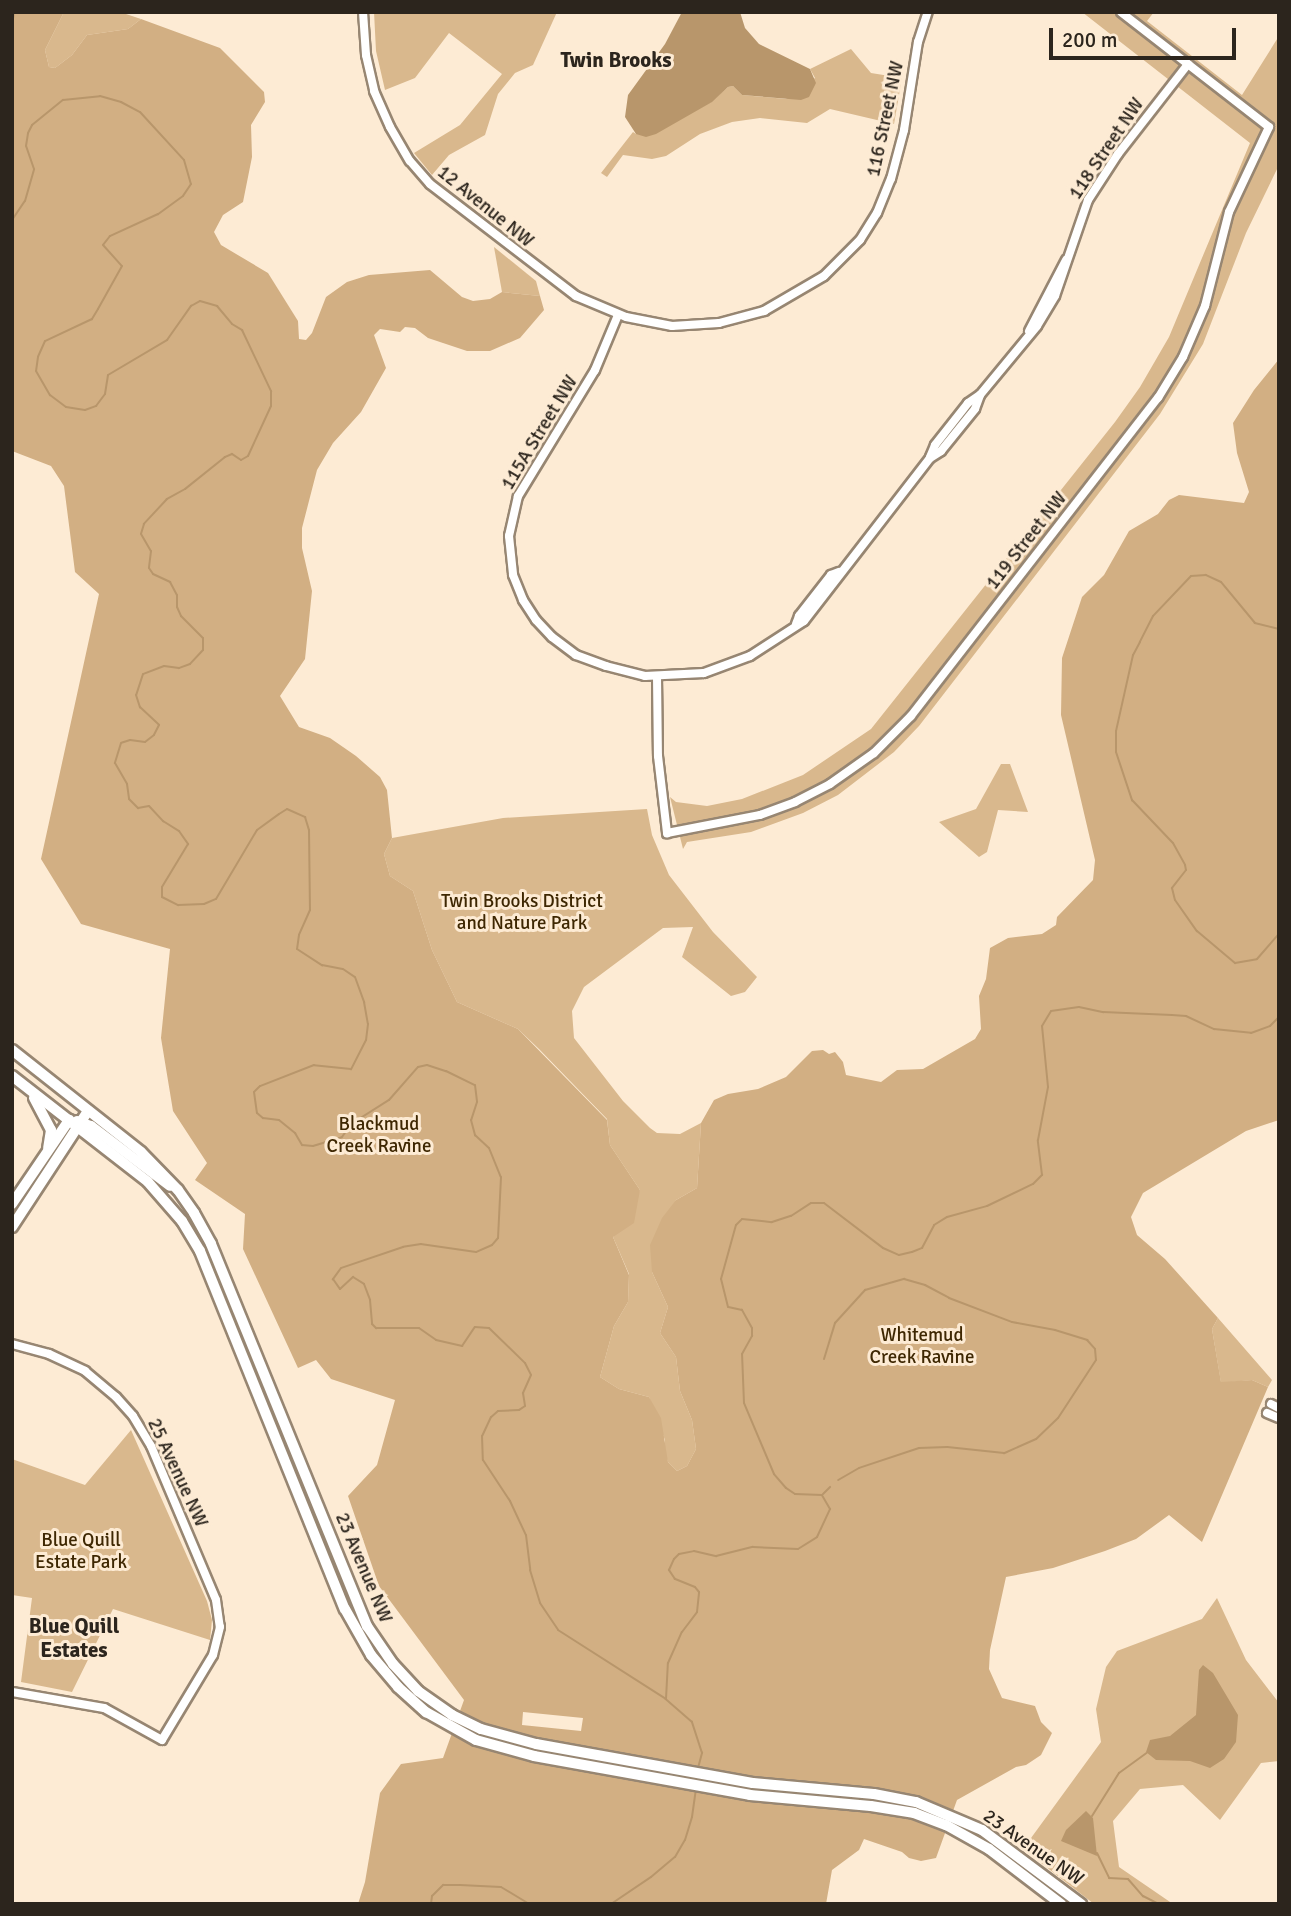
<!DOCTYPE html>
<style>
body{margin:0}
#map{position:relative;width:1291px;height:1916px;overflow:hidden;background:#fdebd4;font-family:Signika,sans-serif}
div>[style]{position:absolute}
.green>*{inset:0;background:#d9b88d}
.forest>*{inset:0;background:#d2af83}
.water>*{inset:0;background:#b8966b}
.stream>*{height:2px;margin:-1px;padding:0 1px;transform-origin:1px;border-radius:1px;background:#b8966b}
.roads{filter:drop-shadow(2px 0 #978672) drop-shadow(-2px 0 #978672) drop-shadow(0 2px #978672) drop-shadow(0 -2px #978672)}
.tertiary>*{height:8px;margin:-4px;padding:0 4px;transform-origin:4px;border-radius:4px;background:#fff}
.secondary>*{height:10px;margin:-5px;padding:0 5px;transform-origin:5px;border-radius:5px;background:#fff}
span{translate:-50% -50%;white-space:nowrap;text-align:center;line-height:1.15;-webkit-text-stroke:6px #fdebd4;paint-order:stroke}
.street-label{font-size:19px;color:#2c251d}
.park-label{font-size:19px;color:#3e2702}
.neighbourhood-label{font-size:21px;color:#2c251d;font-weight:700}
.frame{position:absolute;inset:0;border:14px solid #2c251d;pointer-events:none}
.scale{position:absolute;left:1049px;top:28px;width:187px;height:32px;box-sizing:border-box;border:4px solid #2c251d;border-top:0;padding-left:9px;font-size:21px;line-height:24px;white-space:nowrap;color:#2c251d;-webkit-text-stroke:5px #fdebd4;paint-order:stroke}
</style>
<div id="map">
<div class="green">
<div style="clip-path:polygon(64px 12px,120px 12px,141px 19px,128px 29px,87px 35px,72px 55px,55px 68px,49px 67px,45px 50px)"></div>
<div style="clip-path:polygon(374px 12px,557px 12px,533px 65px,515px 73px,498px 94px,485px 135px,449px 155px,432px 175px,414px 153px,460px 125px,502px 74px,449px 33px,415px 78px,385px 90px,376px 51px)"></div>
<div style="clip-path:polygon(1082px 12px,1154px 12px,1147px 21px,1242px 95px,1279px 36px,1279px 165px,1246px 233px,1203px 344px,1160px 414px,919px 726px,894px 752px,838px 795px,803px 813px,751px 832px,687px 842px,683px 849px,670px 797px,676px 802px,707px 806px,742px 799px,803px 775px,871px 729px,1115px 422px,1140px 387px,1169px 337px,1250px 143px)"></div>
<div style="clip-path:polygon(851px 49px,871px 73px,902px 78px,894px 124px,830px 109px,807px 123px,760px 118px,732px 122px,700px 134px,666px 156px,652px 159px,623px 155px,607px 177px,601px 173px,633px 132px,636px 134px,674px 122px,711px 102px,728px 87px,733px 86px,742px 95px,786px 99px,815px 78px,810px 69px)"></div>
<div style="clip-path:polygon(494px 247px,536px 281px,540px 296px,502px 292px)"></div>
<div style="clip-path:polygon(1001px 764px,1010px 764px,1028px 812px,998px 810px,987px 852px,979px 857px,939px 822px,976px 809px)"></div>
<div style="clip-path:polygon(647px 809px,652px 835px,669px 875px,713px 932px,757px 977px,745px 992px,731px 996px,682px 957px,693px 927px,663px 928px,584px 987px,572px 1011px,574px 1038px,623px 1101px,650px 1128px,657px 1133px,680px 1134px,701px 1123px,697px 1188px,676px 1200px,652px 1272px,668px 1307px,660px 1333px,676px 1357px,680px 1391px,692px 1420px,696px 1449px,687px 1466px,677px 1471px,668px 1462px,664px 1451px,665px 1440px,649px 1397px,619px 1389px,600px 1377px,614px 1326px,628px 1302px,629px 1274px,613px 1237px,640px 1190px,610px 1145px,607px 1119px,539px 1049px,518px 1029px,457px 1002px,432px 950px,413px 891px,390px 876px,384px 854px,392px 838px,503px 818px)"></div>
<div style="clip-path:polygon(1218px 1318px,1272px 1380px,1268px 1387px,1252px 1380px,1221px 1383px,1212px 1329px)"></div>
<div style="clip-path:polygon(131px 1430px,207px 1601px,212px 1620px,210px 1640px,113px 1609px,72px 1692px,21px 1682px,32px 1598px,12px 1595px,12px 1459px,85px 1485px)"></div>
<div style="clip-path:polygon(1217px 1598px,1246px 1660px,1279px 1703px,1279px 1761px,1261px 1763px,1220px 1820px,1183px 1785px,1140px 1789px,1113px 1821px,1119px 1867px,1173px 1904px,1094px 1904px,1023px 1849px,1101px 1742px,1096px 1709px,1106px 1667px,1117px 1651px,1202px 1619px)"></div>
</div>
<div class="forest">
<div style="clip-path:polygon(evenodd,12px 12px,64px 12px,45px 50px,49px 67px,55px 68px,72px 55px,87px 35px,128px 29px,141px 19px,220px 48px,264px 92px,265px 102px,251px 125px,252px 157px,243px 202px,223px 215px,214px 232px,221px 245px,268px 273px,298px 321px,299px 339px,306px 340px,312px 333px,326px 297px,347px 282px,369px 275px,430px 270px,462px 297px,473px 301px,490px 299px,502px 292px,540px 296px,544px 310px,520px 338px,490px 351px,467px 351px,428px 338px,415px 328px,405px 327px,400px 332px,380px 329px,374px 335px,386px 368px,361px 412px,333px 443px,317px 470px,302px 528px,302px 548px,312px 591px,305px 659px,280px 696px,299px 727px,330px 738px,356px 756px,380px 777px,387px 790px,392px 838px,384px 854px,390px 876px,413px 891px,432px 950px,457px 1002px,518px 1029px,607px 1120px,610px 1145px,640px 1190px,634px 1223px,613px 1237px,629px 1275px,628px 1302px,614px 1326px,600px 1377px,619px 1389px,649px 1397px,661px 1418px,668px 1462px,677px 1471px,687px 1466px,696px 1449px,692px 1420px,680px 1391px,676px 1357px,660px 1333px,668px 1307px,652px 1272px,650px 1245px,662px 1218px,676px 1200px,697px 1188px,701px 1123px,714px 1100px,728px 1094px,758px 1089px,786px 1077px,812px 1051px,823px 1050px,829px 1054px,835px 1052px,843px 1062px,846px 1075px,881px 1082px,897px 1070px,923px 1069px,975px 1039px,981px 1029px,979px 996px,986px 979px,990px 948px,1008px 938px,1042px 934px,1056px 925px,1057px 917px,1093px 880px,1095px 860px,1061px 715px,1062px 658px,1082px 597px,1104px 575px,1129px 531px,1158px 514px,1169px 500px,1179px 495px,1244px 503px,1249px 492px,1237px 453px,1233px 423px,1254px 390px,1279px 359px,1279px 1120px,1246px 1131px,1143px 1193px,1131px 1217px,1137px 1235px,1165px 1259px,1218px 1318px,1212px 1329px,1221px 1382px,1252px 1380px,1268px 1387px,1202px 1542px,1169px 1515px,1136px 1539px,1105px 1551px,1053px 1568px,1006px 1577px,990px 1650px,989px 1669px,1002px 1698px,1035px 1706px,1041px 1722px,1052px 1733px,1041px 1755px,1026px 1765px,1016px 1767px,957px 1800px,936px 1858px,921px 1861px,909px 1858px,902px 1852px,864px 1839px,859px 1850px,832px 1870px,826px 1904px,358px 1904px,365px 1882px,380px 1793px,401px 1764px,443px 1758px,464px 1700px,379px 1586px,348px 1496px,377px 1465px,395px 1400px,331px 1379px,316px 1360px,298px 1368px,243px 1249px,245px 1214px,195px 1180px,207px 1163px,173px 1111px,161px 1038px,170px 949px,81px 924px,41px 859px,99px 594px,75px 572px,64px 486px,51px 466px,12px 451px,12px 12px,523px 1712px,583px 1718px,581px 1731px,522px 1725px,523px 1712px)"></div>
</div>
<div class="water">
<div style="clip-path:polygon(682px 12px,740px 12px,745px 28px,759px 44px,810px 69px,816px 83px,809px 97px,801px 100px,742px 95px,733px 86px,728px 87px,712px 102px,656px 134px,646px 137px,636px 134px,625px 117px,628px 95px,665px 44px)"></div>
<div style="clip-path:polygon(1203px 1665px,1213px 1673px,1238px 1715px,1236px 1742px,1224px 1759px,1210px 1768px,1190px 1761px,1156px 1760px,1146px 1752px,1150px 1740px,1170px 1736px,1196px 1715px,1199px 1670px)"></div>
<div style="clip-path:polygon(1086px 1811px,1093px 1818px,1097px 1856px,1061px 1841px,1066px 1830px)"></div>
</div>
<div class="stream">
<div style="left:12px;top:25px;width:13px;rotate:-81deg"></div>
<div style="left:12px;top:220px;width:23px;rotate:-56deg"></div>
<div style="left:25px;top:201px;width:33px;rotate:-74deg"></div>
<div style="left:34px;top:169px;width:24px;rotate:-109deg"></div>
<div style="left:26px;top:146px;width:13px;rotate:-81deg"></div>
<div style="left:28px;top:133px;width:9px;rotate:-63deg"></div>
<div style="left:32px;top:125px;width:40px;rotate:-39deg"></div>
<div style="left:63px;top:100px;width:37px;rotate:-6deg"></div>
<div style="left:100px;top:96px;width:22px;rotate:16deg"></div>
<div style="left:121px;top:102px;width:21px;rotate:28deg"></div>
<div style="left:140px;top:112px;width:65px;rotate:47.5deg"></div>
<div style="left:184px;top:160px;width:25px;rotate:74deg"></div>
<div style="left:191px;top:184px;width:14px;rotate:124deg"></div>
<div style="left:183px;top:196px;width:31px;rotate:144deg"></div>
<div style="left:158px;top:214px;width:53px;rotate:155.4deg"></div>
<div style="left:110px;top:236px;width:11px;rotate:128deg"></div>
<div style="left:103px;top:245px;width:28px;rotate:48deg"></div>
<div style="left:122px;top:266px;width:49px;rotate:119.2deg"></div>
<div style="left:98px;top:309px;width:12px;rotate:121deg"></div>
<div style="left:92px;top:319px;width:52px;rotate:154.9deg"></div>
<div style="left:45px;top:341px;width:17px;rotate:114deg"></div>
<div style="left:38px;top:357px;width:14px;rotate:98deg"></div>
<div style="left:36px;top:371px;width:28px;rotate:60deg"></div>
<div style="left:50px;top:395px;width:20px;rotate:37deg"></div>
<div style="left:66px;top:407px;width:19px;rotate:9deg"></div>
<div style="left:85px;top:410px;width:12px;rotate:-20deg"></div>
<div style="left:96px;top:406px;width:15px;rotate:-53deg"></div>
<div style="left:105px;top:394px;width:19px;rotate:-81deg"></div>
<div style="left:108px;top:375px;width:69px;rotate:-30.7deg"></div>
<div style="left:167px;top:340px;width:42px;rotate:-54.8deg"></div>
<div style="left:191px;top:306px;width:10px;rotate:-29deg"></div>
<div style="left:200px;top:301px;width:18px;rotate:16deg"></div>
<div style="left:217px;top:306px;width:23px;rotate:50deg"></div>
<div style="left:232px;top:324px;width:12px;rotate:31deg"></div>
<div style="left:242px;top:330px;width:68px;rotate:64.6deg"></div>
<div style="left:271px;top:391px;width:15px;rotate:90deg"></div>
<div style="left:271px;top:406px;width:55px;rotate:114.7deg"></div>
<div style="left:248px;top:456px;width:8px;rotate:150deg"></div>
<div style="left:241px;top:460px;width:11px;rotate:-146deg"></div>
<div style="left:232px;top:454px;width:8px;rotate:157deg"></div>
<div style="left:225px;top:457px;width:51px;rotate:141.3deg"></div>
<div style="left:185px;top:489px;width:21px;rotate:151deg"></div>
<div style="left:167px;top:499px;width:34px;rotate:133deg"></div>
<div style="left:144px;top:524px;width:10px;rotate:107deg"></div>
<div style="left:141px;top:534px;width:20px;rotate:60deg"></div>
<div style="left:151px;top:551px;width:17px;rotate:97deg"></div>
<div style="left:149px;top:568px;width:7px;rotate:56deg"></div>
<div style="left:153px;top:574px;width:19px;rotate:25deg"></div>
<div style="left:170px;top:582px;width:15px;rotate:62deg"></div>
<div style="left:177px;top:595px;width:12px;rotate:90deg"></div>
<div style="left:177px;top:607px;width:10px;rotate:66deg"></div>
<div style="left:181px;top:616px;width:31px;rotate:45deg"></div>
<div style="left:203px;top:638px;width:12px;rotate:90deg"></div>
<div style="left:203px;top:650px;width:19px;rotate:133deg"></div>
<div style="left:190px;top:664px;width:12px;rotate:160deg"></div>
<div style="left:179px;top:668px;width:15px;rotate:-172deg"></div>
<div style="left:164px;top:666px;width:22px;rotate:159deg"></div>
<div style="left:143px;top:674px;width:22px;rotate:108deg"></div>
<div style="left:136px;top:695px;width:13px;rotate:72deg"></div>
<div style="left:140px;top:707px;width:26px;rotate:43deg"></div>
<div style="left:159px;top:725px;width:11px;rotate:117deg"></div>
<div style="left:154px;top:735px;width:11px;rotate:142deg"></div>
<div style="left:145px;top:742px;width:15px;rotate:-172deg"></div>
<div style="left:130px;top:740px;width:9px;rotate:162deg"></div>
<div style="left:121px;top:743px;width:21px;rotate:107deg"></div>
<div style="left:115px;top:763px;width:24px;rotate:60deg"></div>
<div style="left:127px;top:784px;width:15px;rotate:82deg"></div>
<div style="left:129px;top:799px;width:13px;rotate:45deg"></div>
<div style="left:138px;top:808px;width:11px;rotate:-10deg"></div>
<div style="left:149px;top:806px;width:21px;rotate:47deg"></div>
<div style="left:163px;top:821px;width:19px;rotate:32deg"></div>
<div style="left:179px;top:831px;width:16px;rotate:55deg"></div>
<div style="left:188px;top:844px;width:50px;rotate:121.2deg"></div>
<div style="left:162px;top:887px;width:10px;rotate:90deg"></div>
<div style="left:162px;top:897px;width:18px;rotate:27deg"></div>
<div style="left:178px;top:905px;width:26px;rotate:-2deg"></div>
<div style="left:204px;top:904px;width:13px;rotate:-23deg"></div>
<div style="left:216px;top:899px;width:80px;rotate:-59.3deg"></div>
<div style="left:257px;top:830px;width:27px;rotate:-36deg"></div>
<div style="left:279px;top:814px;width:9px;rotate:-32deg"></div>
<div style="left:287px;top:809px;width:20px;rotate:24deg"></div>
<div style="left:305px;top:817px;width:14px;rotate:73deg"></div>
<div style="left:309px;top:830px;width:80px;rotate:89.3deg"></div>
<div style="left:310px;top:910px;width:27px;rotate:114deg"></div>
<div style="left:299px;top:935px;width:14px;rotate:98deg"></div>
<div style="left:297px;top:949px;width:30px;rotate:33deg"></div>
<div style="left:322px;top:965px;width:21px;rotate:11deg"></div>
<div style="left:343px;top:969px;width:14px;rotate:34deg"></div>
<div style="left:355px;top:977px;width:27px;rotate:70deg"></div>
<div style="left:364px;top:1002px;width:22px;rotate:80deg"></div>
<div style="left:368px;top:1024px;width:16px;rotate:97deg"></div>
<div style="left:366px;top:1040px;width:33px;rotate:117deg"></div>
<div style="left:351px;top:1069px;width:37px;rotate:-174deg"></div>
<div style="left:314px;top:1065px;width:58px;rotate:158.7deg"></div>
<div style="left:260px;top:1086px;width:8px;rotate:135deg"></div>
<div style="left:254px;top:1092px;width:21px;rotate:82deg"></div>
<div style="left:257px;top:1113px;width:8px;rotate:40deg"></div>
<div style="left:263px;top:1118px;width:16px;rotate:7deg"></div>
<div style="left:279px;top:1120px;width:21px;rotate:39deg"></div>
<div style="left:295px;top:1133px;width:14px;rotate:60deg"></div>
<div style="left:302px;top:1145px;width:11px;rotate:5deg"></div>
<div style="left:313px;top:1146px;width:30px;rotate:-17deg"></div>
<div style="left:342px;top:1137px;width:16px;rotate:-55deg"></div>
<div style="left:351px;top:1124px;width:45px;rotate:-32.3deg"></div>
<div style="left:389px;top:1100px;width:44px;rotate:-48.7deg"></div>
<div style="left:418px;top:1067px;width:9px;rotate:-13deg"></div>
<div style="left:427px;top:1065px;width:20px;rotate:18deg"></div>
<div style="left:446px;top:1071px;width:32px;rotate:26deg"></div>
<div style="left:475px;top:1085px;width:17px;rotate:83deg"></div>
<div style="left:477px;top:1102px;width:19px;rotate:108deg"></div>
<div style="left:471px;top:1120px;width:16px;rotate:75deg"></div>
<div style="left:475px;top:1135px;width:19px;rotate:43deg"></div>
<div style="left:489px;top:1148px;width:31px;rotate:68deg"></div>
<div style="left:501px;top:1177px;width:61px;rotate:92.8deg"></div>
<div style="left:498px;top:1238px;width:9px;rotate:131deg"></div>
<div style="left:492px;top:1245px;width:17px;rotate:156deg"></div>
<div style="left:476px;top:1252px;width:56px;rotate:-171.7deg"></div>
<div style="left:421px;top:1244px;width:18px;rotate:171deg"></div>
<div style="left:403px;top:1247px;width:65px;rotate:161.3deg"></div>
<div style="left:341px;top:1268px;width:14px;rotate:126deg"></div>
<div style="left:333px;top:1279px;width:12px;rotate:55deg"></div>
<div style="left:340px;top:1289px;width:18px;rotate:-43deg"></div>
<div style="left:353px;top:1277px;width:13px;rotate:32deg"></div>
<div style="left:364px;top:1284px;width:17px;rotate:69deg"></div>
<div style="left:370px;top:1300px;width:24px;rotate:85deg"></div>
<div style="left:372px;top:1324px;width:6px;rotate:45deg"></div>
<div style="left:376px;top:1328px;width:43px"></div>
<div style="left:419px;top:1328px;width:21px;rotate:35deg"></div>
<div style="left:436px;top:1340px;width:27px;rotate:13deg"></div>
<div style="left:462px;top:1346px;width:23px;rotate:-56deg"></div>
<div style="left:475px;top:1327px;width:14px;rotate:4deg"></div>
<div style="left:489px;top:1328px;width:50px;rotate:44.2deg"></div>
<div style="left:525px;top:1363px;width:13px;rotate:63deg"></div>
<div style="left:531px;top:1375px;width:20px;rotate:114deg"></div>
<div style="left:523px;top:1393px;width:13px;rotate:81deg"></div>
<div style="left:525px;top:1406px;width:7px;rotate:146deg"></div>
<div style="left:519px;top:1410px;width:21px;rotate:177deg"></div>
<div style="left:498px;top:1411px;width:9px;rotate:139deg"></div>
<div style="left:491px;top:1417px;width:21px;rotate:115deg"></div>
<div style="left:482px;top:1436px;width:24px;rotate:88deg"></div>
<div style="left:483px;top:1460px;width:49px;rotate:56.6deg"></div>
<div style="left:510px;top:1501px;width:38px;rotate:65deg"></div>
<div style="left:526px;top:1535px;width:35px;rotate:83deg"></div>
<div style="left:530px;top:1570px;width:34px;rotate:73deg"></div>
<div style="left:540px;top:1603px;width:32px;rotate:56deg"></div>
<div style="left:558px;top:1630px;width:128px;rotate:32.6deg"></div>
<div style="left:1279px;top:629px;width:25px;rotate:-166deg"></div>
<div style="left:1255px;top:623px;width:53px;rotate:-129.7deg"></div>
<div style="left:1221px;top:582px;width:17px;rotate:-155deg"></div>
<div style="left:1206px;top:575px;width:15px;rotate:176deg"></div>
<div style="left:1191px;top:576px;width:55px;rotate:133.5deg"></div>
<div style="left:1153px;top:616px;width:29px;rotate:117deg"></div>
<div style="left:1140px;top:642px;width:15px;rotate:118deg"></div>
<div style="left:1133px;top:655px;width:78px;rotate:102.6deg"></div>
<div style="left:1116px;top:731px;width:21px;rotate:90deg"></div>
<div style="left:1116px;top:752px;width:51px;rotate:71.6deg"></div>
<div style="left:1132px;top:800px;width:59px;rotate:46.4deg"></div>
<div style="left:1173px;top:843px;width:25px;rotate:61deg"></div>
<div style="left:1185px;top:865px;width:5px;rotate:79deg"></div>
<div style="left:1186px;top:870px;width:23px;rotate:128deg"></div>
<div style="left:1172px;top:888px;width:12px;rotate:76deg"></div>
<div style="left:1175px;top:900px;width:38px;rotate:55deg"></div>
<div style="left:1197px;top:931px;width:50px;rotate:40.1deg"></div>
<div style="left:1235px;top:963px;width:22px;rotate:-10deg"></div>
<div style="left:1257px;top:959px;width:33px;rotate:-49deg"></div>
<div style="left:824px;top:1359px;width:38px;rotate:-73deg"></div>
<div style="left:835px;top:1323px;width:45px;rotate:-47.7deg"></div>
<div style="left:865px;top:1290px;width:41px;rotate:-15.8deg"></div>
<div style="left:904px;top:1279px;width:22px;rotate:16deg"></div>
<div style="left:925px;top:1285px;width:27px;rotate:28deg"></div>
<div style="left:949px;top:1298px;width:67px;rotate:20.9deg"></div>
<div style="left:1012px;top:1322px;width:44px;rotate:10.5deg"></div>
<div style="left:1055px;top:1330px;width:34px;rotate:17deg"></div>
<div style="left:1087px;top:1340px;width:12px;rotate:48deg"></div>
<div style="left:1095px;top:1349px;width:11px;rotate:85deg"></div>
<div style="left:1096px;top:1360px;width:69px;rotate:123.2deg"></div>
<div style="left:1058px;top:1418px;width:30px;rotate:136deg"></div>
<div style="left:1036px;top:1439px;width:35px;rotate:156deg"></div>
<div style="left:1004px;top:1453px;width:57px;rotate:-174deg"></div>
<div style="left:947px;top:1447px;width:28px;rotate:178deg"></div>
<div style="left:919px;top:1448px;width:63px;rotate:161.6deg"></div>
<div style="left:859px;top:1468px;width:24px;rotate:150deg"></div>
<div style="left:823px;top:1494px;width:10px;rotate:-45deg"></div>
<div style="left:698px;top:1768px;width:16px;rotate:-75deg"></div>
<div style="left:702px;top:1753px;width:33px;rotate:-108deg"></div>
<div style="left:692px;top:1722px;width:35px;rotate:-139deg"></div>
<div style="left:666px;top:1699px;width:36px;rotate:-87deg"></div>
<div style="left:668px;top:1663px;width:34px;rotate:-66deg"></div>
<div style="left:682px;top:1632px;width:25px;rotate:-53deg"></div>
<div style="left:697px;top:1612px;width:20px;rotate:-84deg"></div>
<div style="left:699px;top:1592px;width:6px;rotate:-129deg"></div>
<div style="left:695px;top:1587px;width:22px;rotate:-158deg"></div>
<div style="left:675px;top:1579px;width:11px;rotate:-124deg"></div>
<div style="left:669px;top:1570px;width:12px;rotate:-66deg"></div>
<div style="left:674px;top:1559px;width:7px;rotate:-45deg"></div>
<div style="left:679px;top:1554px;width:15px;rotate:-11deg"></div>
<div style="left:694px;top:1551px;width:23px;rotate:13deg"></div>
<div style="left:716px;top:1556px;width:38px;rotate:-14deg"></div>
<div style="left:753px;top:1547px;width:45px;rotate:2.5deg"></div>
<div style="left:798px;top:1549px;width:22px;rotate:-32deg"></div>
<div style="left:817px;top:1537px;width:31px;rotate:-65deg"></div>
<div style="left:830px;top:1509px;width:16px;rotate:-120deg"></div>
<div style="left:822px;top:1495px;width:27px;rotate:-178deg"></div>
<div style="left:795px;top:1494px;width:11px;rotate:-146deg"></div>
<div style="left:786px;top:1488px;width:18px;rotate:-131deg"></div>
<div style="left:774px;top:1474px;width:77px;rotate:-112.9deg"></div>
<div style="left:744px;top:1403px;width:49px;rotate:-92.3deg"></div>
<div style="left:742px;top:1354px;width:21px;rotate:-61deg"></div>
<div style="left:752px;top:1336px;width:8px;rotate:-90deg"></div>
<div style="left:752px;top:1328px;width:21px;rotate:-119deg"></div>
<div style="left:742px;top:1310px;width:14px;rotate:-168deg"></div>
<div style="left:728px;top:1307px;width:29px;rotate:-104deg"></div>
<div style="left:721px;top:1279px;width:56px;rotate:-74.5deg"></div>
<div style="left:736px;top:1225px;width:8px;rotate:-45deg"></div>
<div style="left:742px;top:1219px;width:30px;rotate:6deg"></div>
<div style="left:772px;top:1222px;width:20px;rotate:-18deg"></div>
<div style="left:791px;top:1216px;width:24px;rotate:-33deg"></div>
<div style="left:811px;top:1203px;width:13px"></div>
<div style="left:824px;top:1203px;width:74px;rotate:37.3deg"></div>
<div style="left:883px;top:1248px;width:17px;rotate:24deg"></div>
<div style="left:899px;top:1255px;width:13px;rotate:-13deg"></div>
<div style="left:912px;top:1252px;width:11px;rotate:-22deg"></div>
<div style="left:922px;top:1248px;width:26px;rotate:-62deg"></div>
<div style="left:934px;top:1225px;width:15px;rotate:-32deg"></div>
<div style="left:947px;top:1217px;width:41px;rotate:-15.4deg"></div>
<div style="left:987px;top:1206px;width:51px;rotate:-25.6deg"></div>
<div style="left:1033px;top:1184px;width:13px;rotate:-45deg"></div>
<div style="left:1042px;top:1175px;width:35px;rotate:-97deg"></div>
<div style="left:1038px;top:1140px;width:54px;rotate:-79.3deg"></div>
<div style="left:1048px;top:1087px;width:61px;rotate:-95.6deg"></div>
<div style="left:1042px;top:1026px;width:17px;rotate:-59deg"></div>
<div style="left:1051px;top:1011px;width:28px;rotate:-8deg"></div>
<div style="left:1079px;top:1007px;width:25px;rotate:12deg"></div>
<div style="left:1103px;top:1012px;width:69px;rotate:2.5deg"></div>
<div style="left:1172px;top:1015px;width:14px;rotate:4deg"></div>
<div style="left:1186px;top:1016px;width:31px;rotate:25deg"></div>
<div style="left:1214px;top:1029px;width:37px;rotate:6deg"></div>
<div style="left:1251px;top:1033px;width:20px;rotate:-20deg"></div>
<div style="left:1270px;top:1026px;width:13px;rotate:-45deg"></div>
<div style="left:1092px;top:1816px;width:51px;rotate:-57.9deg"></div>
<div style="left:1119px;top:1773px;width:34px;rotate:-36deg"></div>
<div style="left:1097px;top:1853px;width:28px;rotate:64deg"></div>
<div style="left:1109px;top:1878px;width:19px;rotate:3deg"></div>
<div style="left:1128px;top:1879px;width:23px;rotate:49deg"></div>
<div style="left:1143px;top:1896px;width:18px;rotate:27deg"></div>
<div style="left:431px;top:1904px;width:8px;rotate:-83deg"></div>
<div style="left:432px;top:1896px;width:16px;rotate:-45deg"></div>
<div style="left:443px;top:1885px;width:17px"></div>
<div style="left:460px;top:1885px;width:41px;rotate:2.8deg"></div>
<div style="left:501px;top:1887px;width:33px;rotate:31deg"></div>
<div style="left:611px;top:1904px;width:48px;rotate:-34deg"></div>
<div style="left:651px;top:1877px;width:31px;rotate:-40deg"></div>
<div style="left:675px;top:1857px;width:20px;rotate:-60deg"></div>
<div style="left:685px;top:1840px;width:24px;rotate:-73deg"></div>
<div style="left:692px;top:1817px;width:29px;rotate:-82deg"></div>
</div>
<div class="roads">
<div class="tertiary">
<div style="left:363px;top:12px;width:43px;rotate:86deg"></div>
<div style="left:366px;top:55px;width:37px;rotate:77deg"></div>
<div style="left:374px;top:91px;width:39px;rotate:66deg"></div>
<div style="left:390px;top:127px;width:39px;rotate:60deg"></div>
<div style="left:410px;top:161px;width:30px;rotate:49deg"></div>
<div style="left:430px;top:184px;width:184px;rotate:37.5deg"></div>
<div style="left:576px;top:296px;width:54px;rotate:22.8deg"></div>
<div style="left:626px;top:317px;width:47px;rotate:11.1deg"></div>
<div style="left:672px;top:326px;width:47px;rotate:-3.7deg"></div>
<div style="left:719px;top:323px;width:47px;rotate:-14.9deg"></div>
<div style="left:764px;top:311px;width:69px;rotate:-30.3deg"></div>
<div style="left:824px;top:276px;width:51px;rotate:-45deg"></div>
<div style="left:860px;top:240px;width:32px;rotate:-58deg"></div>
<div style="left:877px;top:213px;width:37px;rotate:-68deg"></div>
<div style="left:891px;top:179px;width:51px;rotate:-75.1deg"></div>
<div style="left:904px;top:130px;width:89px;rotate:-81deg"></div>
<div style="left:918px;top:42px;width:32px;rotate:-72deg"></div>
<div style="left:618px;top:315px;width:60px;rotate:112.7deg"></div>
<div style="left:595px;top:370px;width:148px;rotate:121.4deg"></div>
<div style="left:518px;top:496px;width:41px;rotate:102.7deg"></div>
<div style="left:509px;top:536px;width:39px;rotate:84deg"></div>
<div style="left:513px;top:575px;width:27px;rotate:68deg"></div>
<div style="left:523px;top:600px;width:24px;rotate:57deg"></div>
<div style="left:536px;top:620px;width:23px;rotate:47deg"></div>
<div style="left:552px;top:637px;width:30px;rotate:37deg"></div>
<div style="left:576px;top:655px;width:32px;rotate:20deg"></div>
<div style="left:606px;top:666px;width:40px;rotate:14.4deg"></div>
<div style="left:645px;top:676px;width:59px;rotate:-2.9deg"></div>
<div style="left:704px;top:673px;width:49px;rotate:-20.3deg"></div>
<div style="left:750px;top:656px;width:64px;rotate:-32.9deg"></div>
<div style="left:804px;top:621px;width:206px;rotate:-52.3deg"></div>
<div style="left:930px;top:458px;width:13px;rotate:-32deg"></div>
<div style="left:941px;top:451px;width:54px;rotate:-51deg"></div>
<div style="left:975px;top:409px;width:15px;rotate:-70deg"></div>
<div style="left:980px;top:395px;width:89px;rotate:-50.4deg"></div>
<div style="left:1037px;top:326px;width:35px;rotate:-59deg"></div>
<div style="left:1055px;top:296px;width:102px;rotate:-71deg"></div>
<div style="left:1088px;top:200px;width:55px;rotate:-56.9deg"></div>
<div style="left:1118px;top:154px;width:114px;rotate:-52.1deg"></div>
<div style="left:1029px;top:331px;width:80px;rotate:-62.5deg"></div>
<div style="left:930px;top:457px;width:13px;rotate:-67deg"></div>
<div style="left:935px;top:445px;width:53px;rotate:-51.8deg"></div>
<div style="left:968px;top:403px;width:14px;rotate:-34deg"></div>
<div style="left:796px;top:624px;width:9px;rotate:-69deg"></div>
<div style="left:799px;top:616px;width:52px;rotate:-52deg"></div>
<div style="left:831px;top:575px;width:9px;rotate:-21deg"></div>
<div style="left:657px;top:677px;width:79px;rotate:89.3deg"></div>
<div style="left:658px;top:756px;width:78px;rotate:83.3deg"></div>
<div style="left:667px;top:833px;width:95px;rotate:-11deg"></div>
<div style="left:760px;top:815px;width:37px;rotate:-20deg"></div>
<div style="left:795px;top:802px;width:39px;rotate:-27deg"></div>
<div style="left:830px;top:784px;width:54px;rotate:-35.2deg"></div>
<div style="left:874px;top:753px;width:52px;rotate:-45deg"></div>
<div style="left:911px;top:716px;width:403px;rotate:-52.2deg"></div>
<div style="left:1158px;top:398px;width:48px;rotate:-58.6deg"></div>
<div style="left:1183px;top:357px;width:56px;rotate:-66.7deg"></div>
<div style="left:1205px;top:306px;width:97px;rotate:-75.7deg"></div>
<div style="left:1229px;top:212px;width:94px;rotate:-64.8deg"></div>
<div style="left:1269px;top:127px;width:187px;rotate:-142.2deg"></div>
<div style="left:12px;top:1344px;width:38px;rotate:15deg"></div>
<div style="left:49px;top:1354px;width:40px;rotate:25deg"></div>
<div style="left:85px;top:1371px;width:40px;rotate:40deg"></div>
<div style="left:116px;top:1397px;width:25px;rotate:48deg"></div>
<div style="left:133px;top:1416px;width:35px;rotate:59deg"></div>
<div style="left:151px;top:1446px;width:167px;rotate:67.1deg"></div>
<div style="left:216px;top:1600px;width:27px;rotate:82deg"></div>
<div style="left:220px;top:1627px;width:29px;rotate:104deg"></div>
<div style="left:213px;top:1655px;width:99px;rotate:121deg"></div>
<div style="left:162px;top:1740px;width:66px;rotate:-151.1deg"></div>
<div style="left:104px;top:1708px;width:93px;rotate:-170.1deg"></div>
<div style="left:1271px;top:1404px;width:9px;rotate:27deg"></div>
<div style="left:1267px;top:1413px;width:13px;rotate:23deg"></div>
</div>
<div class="secondary">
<div style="left:12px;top:1050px;width:164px;rotate:38.3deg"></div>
<div style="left:141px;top:1152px;width:53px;rotate:45.8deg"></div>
<div style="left:178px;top:1190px;width:28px;rotate:55deg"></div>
<div style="left:194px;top:1213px;width:35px;rotate:61deg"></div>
<div style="left:211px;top:1244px;width:413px;rotate:67.8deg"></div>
<div style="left:367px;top:1626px;width:46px;rotate:55.6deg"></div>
<div style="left:393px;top:1664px;width:37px;rotate:47deg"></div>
<div style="left:418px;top:1691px;width:42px;rotate:35.2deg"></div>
<div style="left:452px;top:1715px;width:32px;rotate:26deg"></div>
<div style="left:481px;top:1729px;width:57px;rotate:15.3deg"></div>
<div style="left:536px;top:1744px;width:220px;rotate:10.2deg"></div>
<div style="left:753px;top:1783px;width:121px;rotate:5.2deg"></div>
<div style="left:874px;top:1794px;width:43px;rotate:10.8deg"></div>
<div style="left:916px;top:1802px;width:72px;rotate:23deg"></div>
<div style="left:982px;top:1830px;width:124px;rotate:36.8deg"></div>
<div style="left:12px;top:1076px;width:172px;rotate:37.9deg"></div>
<div style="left:148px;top:1182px;width:52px;rotate:48.9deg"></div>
<div style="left:182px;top:1221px;width:35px;rotate:59deg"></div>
<div style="left:200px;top:1251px;width:386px;rotate:68deg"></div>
<div style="left:345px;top:1609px;width:53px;rotate:60.5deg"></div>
<div style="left:371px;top:1655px;width:42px;rotate:49.8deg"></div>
<div style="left:398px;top:1687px;width:38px;rotate:42deg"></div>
<div style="left:426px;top:1712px;width:57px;rotate:29.2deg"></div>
<div style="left:476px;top:1740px;width:60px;rotate:15.4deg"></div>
<div style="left:534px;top:1756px;width:219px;rotate:10.2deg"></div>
<div style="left:750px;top:1795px;width:121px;rotate:5.2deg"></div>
<div style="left:871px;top:1806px;width:44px;rotate:9.2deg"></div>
<div style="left:914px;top:1813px;width:34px;rotate:21deg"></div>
<div style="left:946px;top:1825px;width:49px;rotate:29.2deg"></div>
<div style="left:989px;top:1849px;width:91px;rotate:37.4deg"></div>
<div style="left:34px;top:1098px;width:36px;rotate:62deg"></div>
<div style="left:51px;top:1130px;width:18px;rotate:99deg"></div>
<div style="left:77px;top:1121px;width:15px;rotate:20deg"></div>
<div style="left:91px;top:1126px;width:99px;rotate:37.2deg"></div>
<div style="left:12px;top:1204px;width:102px;rotate:-55.8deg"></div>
<div style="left:12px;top:1227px;width:139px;rotate:-56.8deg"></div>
</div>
</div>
<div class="street-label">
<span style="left:886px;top:119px;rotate:-78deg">116 Street NW</span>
<span style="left:1107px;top:149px;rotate:-56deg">118 Street NW</span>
<span style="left:485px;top:207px;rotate:39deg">12 Avenue NW</span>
<span style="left:540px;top:433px;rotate:-59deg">115A Street NW</span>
<span style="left:1027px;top:541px;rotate:-52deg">119 Street NW</span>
<span style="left:177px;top:1473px;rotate:65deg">25 Avenue NW</span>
<span style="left:363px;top:1568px;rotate:67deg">23 Avenue NW</span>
<span style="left:1033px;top:1848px;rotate:35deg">23 Avenue NW</span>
</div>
<div class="park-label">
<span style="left:522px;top:913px">Twin Brooks District<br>and Nature Park</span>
<span style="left:379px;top:1136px">Blackmud<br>Creek Ravine</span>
<span style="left:922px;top:1347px">Whitemud<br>Creek Ravine</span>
<span style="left:81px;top:1552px">Blue Quill<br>Estate Park</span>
</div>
<div class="neighbourhood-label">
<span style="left:616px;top:60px">Twin Brooks</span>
<span style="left:74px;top:1638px">Blue Quill<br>Estates</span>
</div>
<div class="frame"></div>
<div class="scale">200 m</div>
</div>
